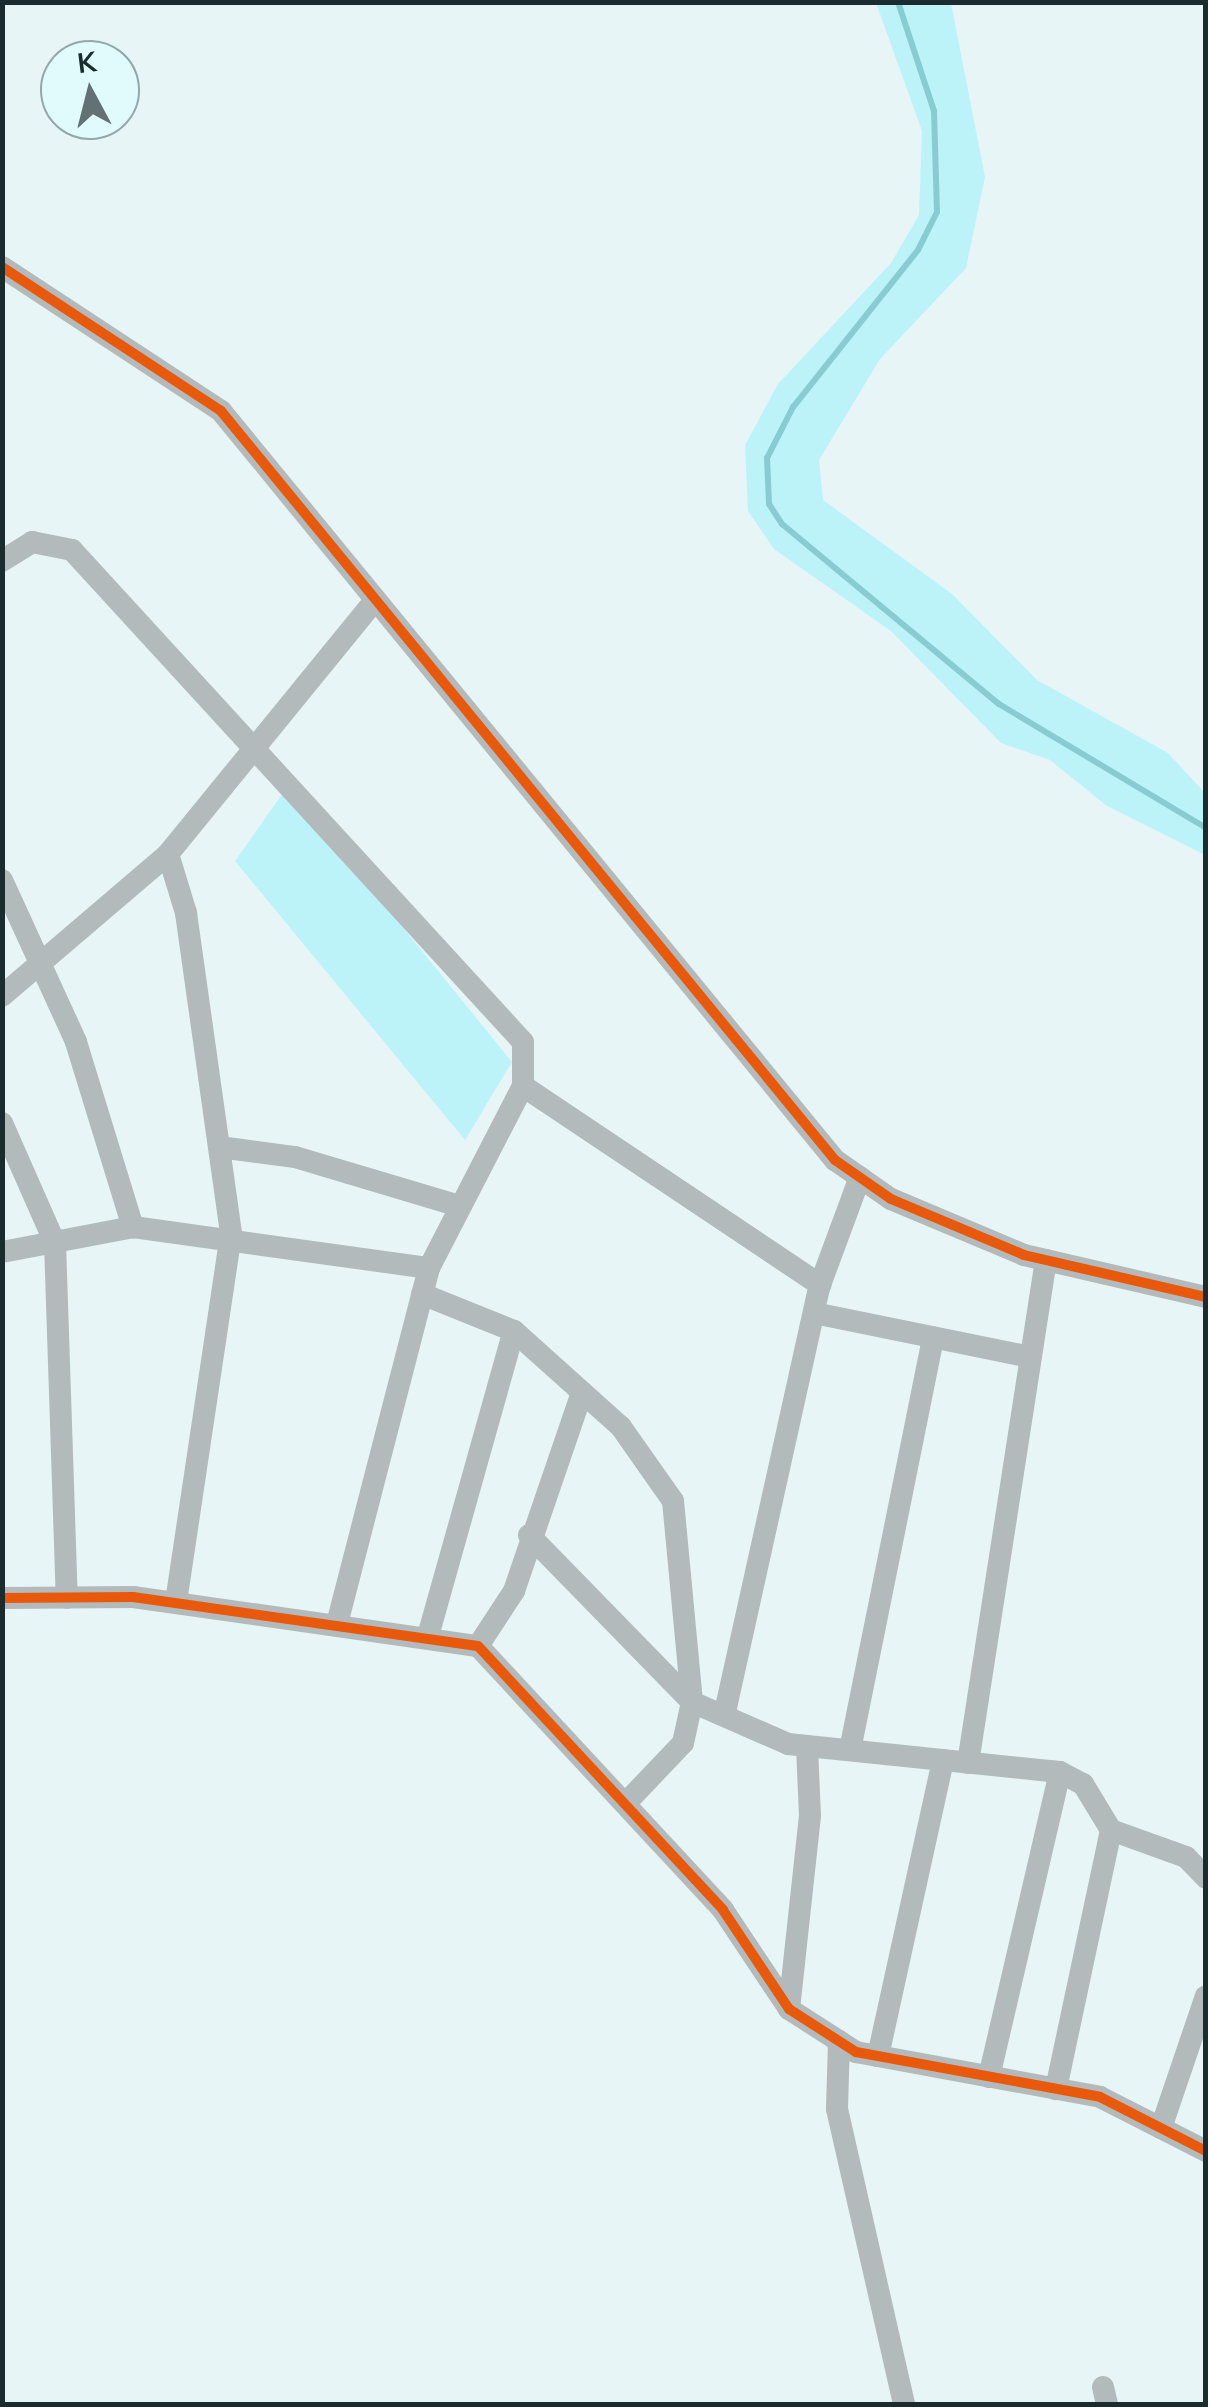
<!DOCTYPE html>
<style>
body{margin:0}
#map{position:relative;width:1208px;height:2407px;overflow:hidden;background:#e7f5f7;font-family:Mulish,sans-serif}
div>[style]{position:absolute}
.green>*{inset:0;background:#bcf3f9}
.stream>*{height:6px;margin:-3px;padding:0 3px;transform-origin:3px;border-radius:3px;background:#88ccd2}
.street>*{height:22px;margin:-11px;padding:0 11px;transform-origin:11px;border-radius:11px;background:#b3babc}
.cycleway>*{height:10px;margin:-5px;padding:0 5px;transform-origin:5px;border-radius:5px;background:#e8590c}
span{translate:-50% -50%;white-space:nowrap;text-align:center;line-height:1.15;-webkit-text-stroke:8px #e1fbfd;paint-order:stroke}
.frame{position:absolute;inset:0;border:5px solid #1b2c2e;pointer-events:none}
.north{position:absolute;left:40px;top:40px;width:100px;height:100px;box-sizing:border-box;background:#e1fbfd;border:2px solid #92a8aa;border-radius:50%;rotate:353deg;font-size:28px;font-weight:700;line-height:40px;text-align:center;color:#1b2c2e}
.north::after{content:'';display:block;margin:auto;width:35px;height:45px;background:#627274;clip-path:polygon(50% 0,100% 100%,50% 72%,0 100%)}
</style>
<div id="map">
<div class="green">
<div style="clip-path:polygon(876px 3px,951px 3px,985px 177px,966px 268px,880px 359px,819px 460px,823px 500px,952px 594px,1037px 680px,1168px 753px,1205px 793px,1205px 855px,1107px 806px,1050px 760px,1001px 743px,891px 631px,774px 549px,748px 511px,745px 445px,778px 384px,891px 263px,919px 215px,922px 131px)"></div>
<div style="clip-path:polygon(288px 786px,512px 1062px,465px 1140px,235px 861px)"></div>
</div>
<div class="stream">
<div style="left:898px;top:2px;width:115px;rotate:71.7deg"></div>
<div style="left:934px;top:111px;width:101px;rotate:88.3deg"></div>
<div style="left:937px;top:212px;width:42px;rotate:116.6deg"></div>
<div style="left:918px;top:250px;width:201px;rotate:128.5deg"></div>
<div style="left:793px;top:407px;width:57px;rotate:117deg"></div>
<div style="left:767px;top:458px;width:46px;rotate:87.5deg"></div>
<div style="left:769px;top:504px;width:24px;rotate:57deg"></div>
<div style="left:782px;top:524px;width:282px;rotate:39.7deg"></div>
<div style="left:999px;top:704px;width:241px;rotate:30.9deg"></div>
</div>
<div class="street">
<div style="left:2px;top:267px;width:262px;rotate:33.3deg"></div>
<div style="left:221px;top:411px;width:969px;rotate:50.66deg"></div>
<div style="left:835px;top:1160px;width:68px;rotate:34.9deg"></div>
<div style="left:891px;top:1199px;width:144px;rotate:22.8deg"></div>
<div style="left:1024px;top:1255px;width:187px;rotate:13deg"></div>
<div style="left:2px;top:561px;width:36px;rotate:-32deg"></div>
<div style="left:32px;top:542px;width:41px;rotate:11.3deg"></div>
<div style="left:72px;top:550px;width:667px;rotate:47.49deg"></div>
<div style="left:523px;top:1042px;width:44px;rotate:90deg"></div>
<div style="left:168px;top:854px;width:326px;rotate:-50.8deg"></div>
<div style="left:2px;top:880px;width:178px;rotate:65.4deg"></div>
<div style="left:76px;top:1042px;width:194px;rotate:72.9deg"></div>
<div style="left:2px;top:996px;width:218px;rotate:-40.5deg"></div>
<div style="left:168px;top:854px;width:62px;rotate:73deg"></div>
<div style="left:186px;top:913px;width:324px;rotate:82deg"></div>
<div style="left:231px;top:1234px;width:372px;rotate:98.5deg"></div>
<div style="left:2px;top:1123px;width:131px;rotate:66.2deg"></div>
<div style="left:55px;top:1243px;width:355px;rotate:88.1deg"></div>
<div style="left:219px;top:1147px;width:77px;rotate:7.5deg"></div>
<div style="left:295px;top:1157px;width:171px;rotate:16.6deg"></div>
<div style="left:2px;top:1252px;width:133px;rotate:-10.8deg"></div>
<div style="left:133px;top:1227px;width:299px;rotate:7.9deg"></div>
<div style="left:422px;top:1294px;width:99px;rotate:21.9deg"></div>
<div style="left:514px;top:1331px;width:144px;rotate:41.9deg"></div>
<div style="left:621px;top:1427px;width:90px;rotate:54.9deg"></div>
<div style="left:673px;top:1501px;width:202px;rotate:84.6deg"></div>
<div style="left:692px;top:1702px;width:42px;rotate:102.4deg"></div>
<div style="left:683px;top:1743px;width:84px;rotate:133.6deg"></div>
<div style="left:814px;top:1313px;width:215px;rotate:11.5deg"></div>
<div style="left:529px;top:1535px;width:233px;rotate:45.7deg"></div>
<div style="left:692px;top:1702px;width:105px;rotate:23.6deg"></div>
<div style="left:788px;top:1744px;width:273px;rotate:5.9deg"></div>
<div style="left:1060px;top:1772px;width:26px;rotate:28deg"></div>
<div style="left:1083px;top:1784px;width:54px;rotate:58.7deg"></div>
<div style="left:1111px;top:1830px;width:265px;rotate:102deg"></div>
<div style="left:2px;top:1598px;width:131px;rotate:-0.4deg"></div>
<div style="left:133px;top:1597px;width:348px;rotate:8.1deg"></div>
<div style="left:478px;top:1646px;width:360px;rotate:47.1deg"></div>
<div style="left:723px;top:1910px;width:119px;rotate:56.3deg"></div>
<div style="left:789px;top:2009px;width:80px;rotate:32.7deg"></div>
<div style="left:856px;top:2052px;width:248px;rotate:10.4deg"></div>
<div style="left:1100px;top:2097px;width:119px;rotate:27deg"></div>
<div style="left:338px;top:1620px;width:364px;rotate:-75.5deg"></div>
<div style="left:429px;top:1268px;width:205px;rotate:-62.7deg"></div>
<div style="left:523px;top:1086px;width:358px;rotate:33.8deg"></div>
<div style="left:428px;top:1636px;width:317px;rotate:-74.3deg"></div>
<div style="left:478px;top:1646px;width:66px;rotate:-56.8deg"></div>
<div style="left:514px;top:1591px;width:210px;rotate:-71.1deg"></div>
<div style="left:725px;top:1712px;width:437px;rotate:-77.5deg"></div>
<div style="left:820px;top:1285px;width:115px;rotate:-69.7deg"></div>
<div style="left:850px;top:1750px;width:421px;rotate:-78.6deg"></div>
<div style="left:968px;top:1763px;width:509px;rotate:-81.19deg"></div>
<div style="left:1111px;top:1830px;width:80px;rotate:19.8deg"></div>
<div style="left:1186px;top:1857px;width:29px;rotate:46deg"></div>
<div style="left:789px;top:2009px;width:194px;rotate:-83.8deg"></div>
<div style="left:810px;top:1816px;width:70px;rotate:-92.5deg"></div>
<div style="left:839px;top:2041px;width:68px;rotate:91.7deg"></div>
<div style="left:837px;top:2109px;width:303px;rotate:77.2deg"></div>
<div style="left:878px;top:2056px;width:303px;rotate:-77.6deg"></div>
<div style="left:989px;top:2077px;width:313px;rotate:-76.9deg"></div>
<div style="left:1161px;top:2128px;width:139px;rotate:-71.2deg"></div>
<div style="left:1103px;top:2387px;width:17px;rotate:77deg"></div>
</div>
<div class="cycleway">
<div style="left:2px;top:267px;width:262px;rotate:33.3deg"></div>
<div style="left:221px;top:411px;width:969px;rotate:50.66deg"></div>
<div style="left:835px;top:1160px;width:68px;rotate:34.9deg"></div>
<div style="left:891px;top:1199px;width:144px;rotate:22.8deg"></div>
<div style="left:1024px;top:1255px;width:187px;rotate:13deg"></div>
<div style="left:2px;top:1598px;width:131px;rotate:-0.4deg"></div>
<div style="left:133px;top:1597px;width:348px;rotate:8.1deg"></div>
<div style="left:478px;top:1646px;width:360px;rotate:47.1deg"></div>
<div style="left:723px;top:1910px;width:119px;rotate:56.3deg"></div>
<div style="left:789px;top:2009px;width:80px;rotate:32.7deg"></div>
<div style="left:856px;top:2052px;width:248px;rotate:10.4deg"></div>
<div style="left:1100px;top:2097px;width:119px;rotate:27deg"></div>
</div>
<div class="frame"></div>
<div class="north">K</div>
</div>
